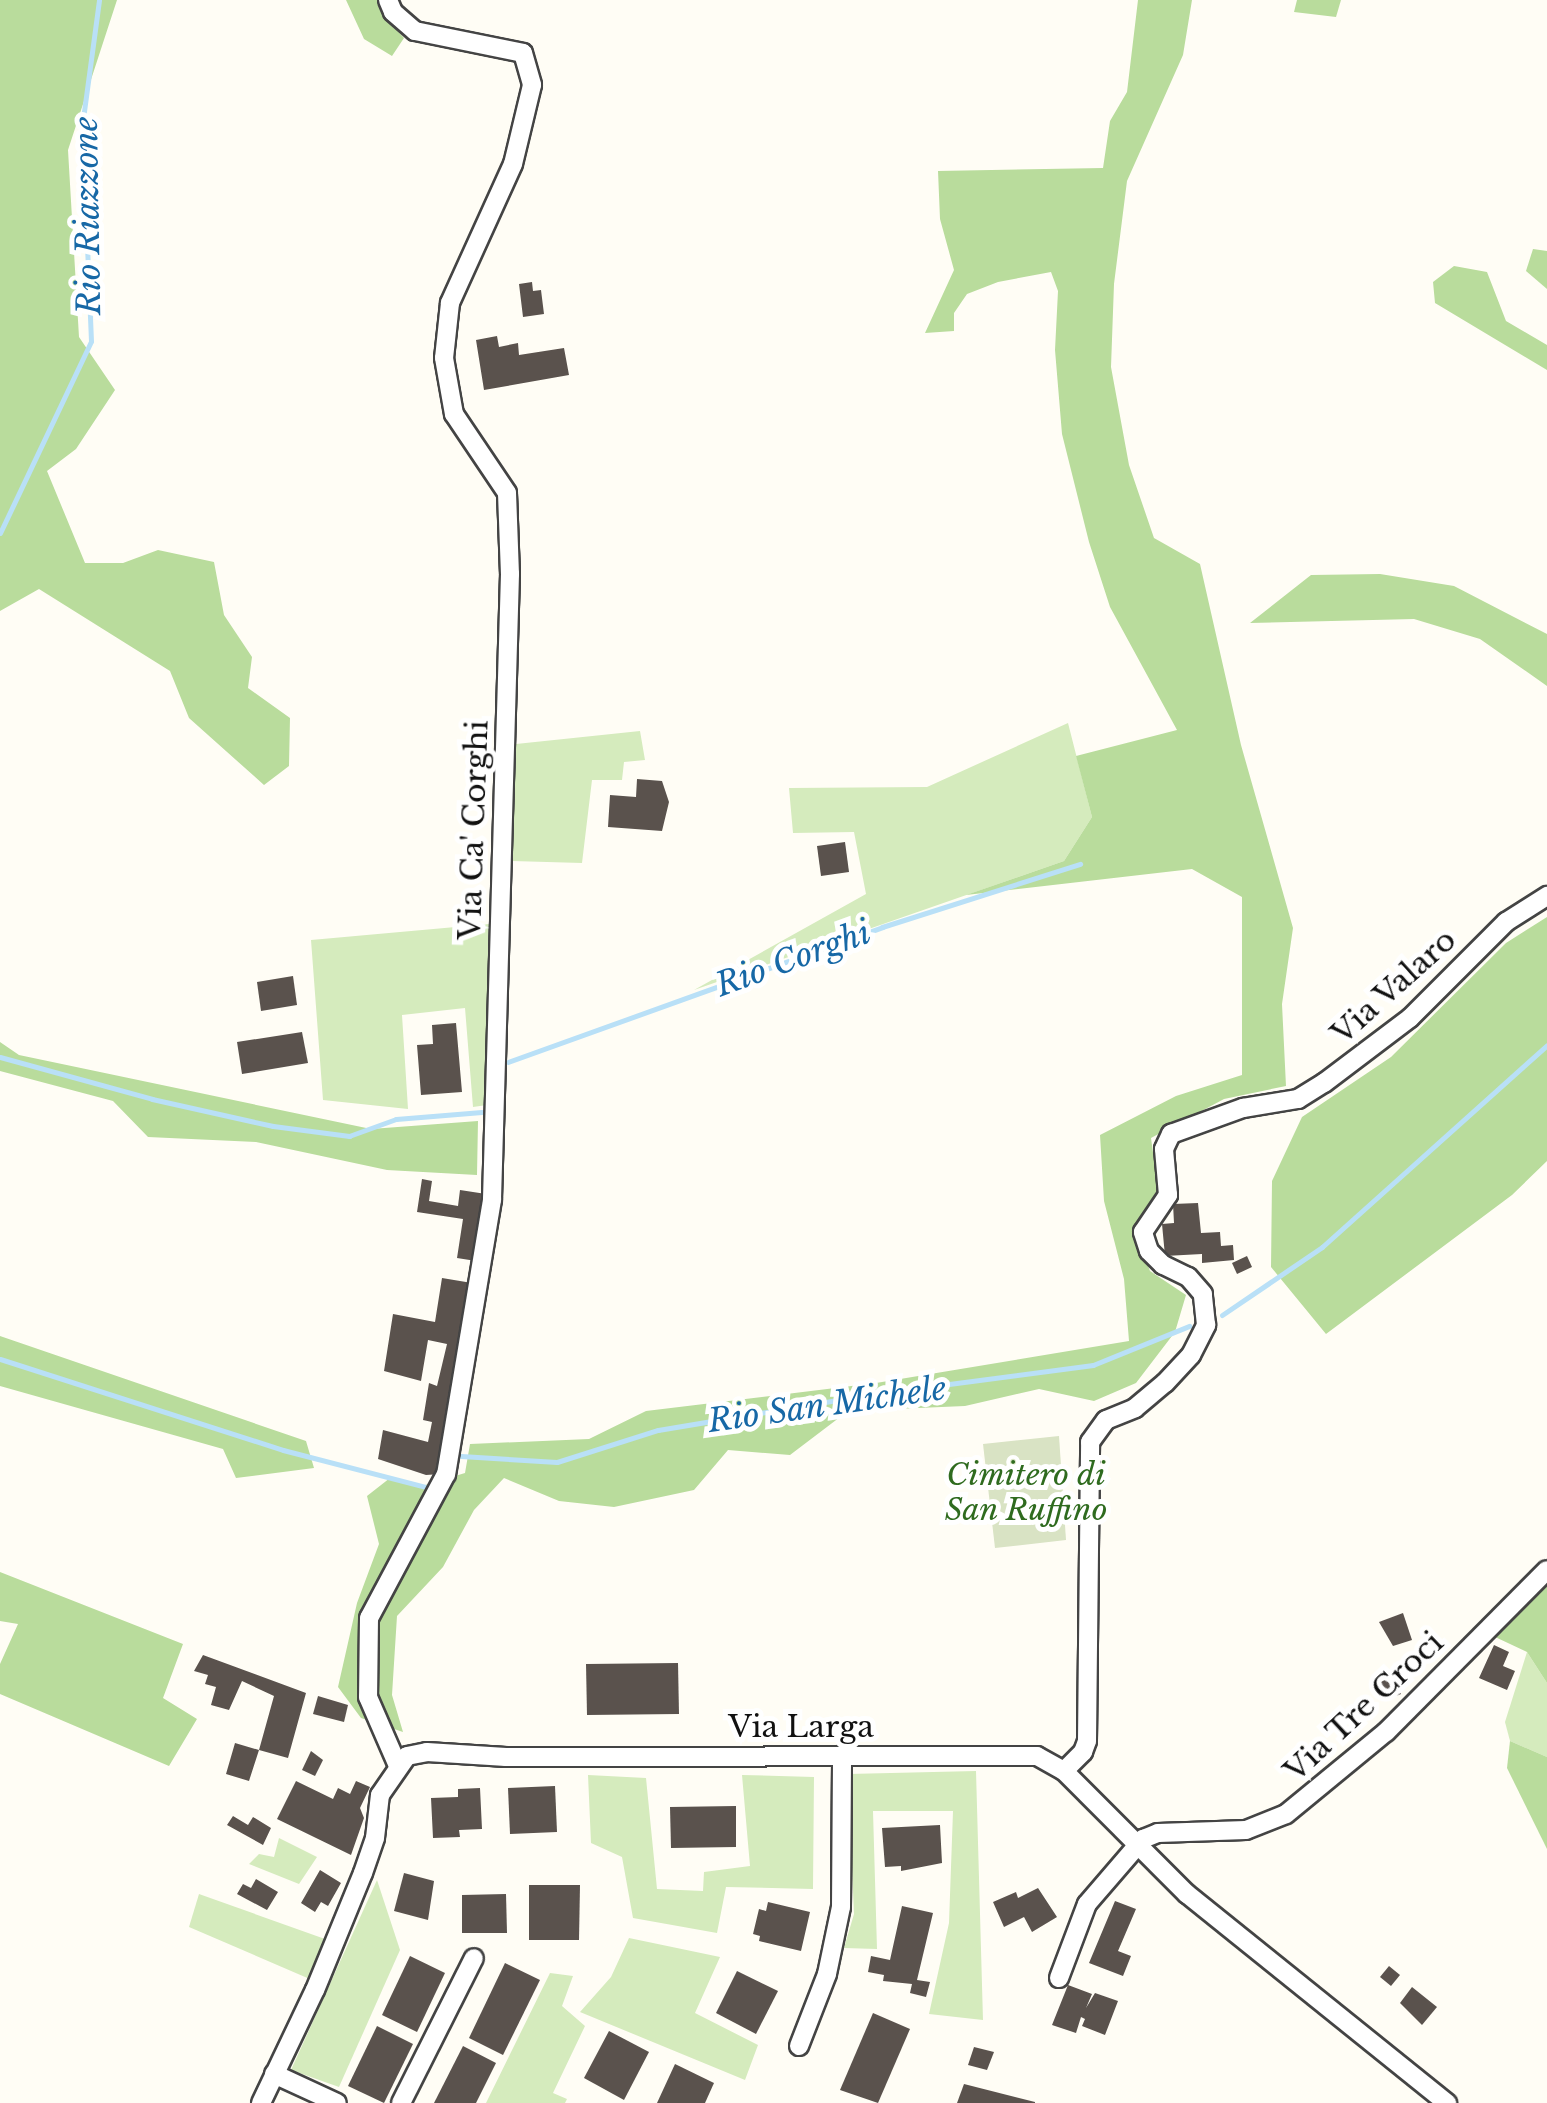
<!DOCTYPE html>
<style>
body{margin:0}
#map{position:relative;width:1547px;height:2103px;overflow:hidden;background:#fffdf5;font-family:"Libre Baskerville",serif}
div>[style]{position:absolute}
.green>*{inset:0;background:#d5ebbd}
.forest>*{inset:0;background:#b9dc9c}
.cemetery>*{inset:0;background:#d9e3c4}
.stream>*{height:5px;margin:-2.5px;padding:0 2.5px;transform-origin:2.5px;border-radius:2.5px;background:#b9e0f7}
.building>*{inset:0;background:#5a524d}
.roads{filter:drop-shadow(2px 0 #444) drop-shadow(-2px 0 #444) drop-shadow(0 2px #444) drop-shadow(0 -2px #444)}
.minor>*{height:18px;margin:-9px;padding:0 9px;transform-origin:9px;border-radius:9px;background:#fff}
span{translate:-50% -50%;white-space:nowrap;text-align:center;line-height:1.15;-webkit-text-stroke:10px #fff;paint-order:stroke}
.street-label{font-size:30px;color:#111}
.park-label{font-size:30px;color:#2f6b1f;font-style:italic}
.water-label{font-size:32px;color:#1768a6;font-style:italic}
</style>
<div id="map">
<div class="green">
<div style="clip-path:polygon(1068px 723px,1092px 817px,1064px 861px,694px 990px,866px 894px,854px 832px,793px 833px,789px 788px,927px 787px)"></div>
<div style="clip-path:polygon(640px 731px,645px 760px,624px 762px,622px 780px,592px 780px,582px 863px,512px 861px,516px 744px)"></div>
<div style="clip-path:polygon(489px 924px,487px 1105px,473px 1107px,465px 1008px,402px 1015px,408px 1109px,323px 1100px,311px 940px)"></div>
<div style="clip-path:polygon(1527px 1652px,1547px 1683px,1547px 1757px,1510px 1741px,1505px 1722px)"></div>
<div style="clip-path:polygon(976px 1771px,983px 2020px,929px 2014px,949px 1923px,953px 1811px,873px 1811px,877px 1949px,844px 1948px,854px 1914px,848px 1774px)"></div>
<div style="clip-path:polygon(588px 1775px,646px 1778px,657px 1889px,703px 1891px,704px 1872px,750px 1866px,742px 1775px,814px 1777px,813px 1889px,726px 1887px,717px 1933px,633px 1918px,622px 1857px,591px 1843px)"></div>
<div style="clip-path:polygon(279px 1838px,317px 1857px,299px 1884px,249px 1864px,259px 1854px,274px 1857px)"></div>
<div style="clip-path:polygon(377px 1880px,400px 1950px,339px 2087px,291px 2070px)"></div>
<div style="clip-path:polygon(199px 1894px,325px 1939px,312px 1980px,189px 1927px)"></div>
<div style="clip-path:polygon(629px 1938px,720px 1957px,695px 2013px,758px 2045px,745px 2080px,580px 2012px,611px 1977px)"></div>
<div style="clip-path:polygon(550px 1973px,573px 1976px,562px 2006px,585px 2026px,553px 2093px,567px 2099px,565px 2103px,486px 2103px)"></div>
</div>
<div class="forest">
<div style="clip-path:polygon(0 0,117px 0,68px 150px,79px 337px,115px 390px,76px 449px,47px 471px,85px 563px,123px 563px,158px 550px,214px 562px,224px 615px,252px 657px,248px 688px,290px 718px,289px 766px,264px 785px,189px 718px,170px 671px,39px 589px,0 611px)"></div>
<div style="clip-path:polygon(346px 0,378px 0,382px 14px,404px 38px,392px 56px,364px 39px)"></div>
<div style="clip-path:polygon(1138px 0,1192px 0,1183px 55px,1127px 181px,1114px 284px,1111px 367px,1129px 465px,1154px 538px,1200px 564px,1241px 745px,1293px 928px,1282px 1004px,1286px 1086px,1224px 1099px,1151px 1138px,1158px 1189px,1134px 1229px,1150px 1271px,1186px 1295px,1175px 1332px,1136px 1383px,1094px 1401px,1039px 1389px,965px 1406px,848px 1411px,790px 1455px,728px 1450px,694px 1490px,614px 1507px,559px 1501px,504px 1478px,474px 1510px,443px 1567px,397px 1616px,392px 1695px,403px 1732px,361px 1718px,338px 1687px,357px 1603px,379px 1544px,367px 1496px,390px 1478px,422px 1486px,465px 1473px,470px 1444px,589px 1439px,646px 1411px,876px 1383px,1129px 1341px,1124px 1279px,1104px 1201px,1100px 1135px,1176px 1096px,1242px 1075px,1242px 897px,1192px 869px,966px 895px,1064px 861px,1092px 817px,1076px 756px,1177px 730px,1110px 607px,1089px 542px,1062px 434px,1055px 350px,1058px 291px,1051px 272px,998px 282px,967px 294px,954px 313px,954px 331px,925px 333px,954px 270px,940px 219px,938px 171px,1103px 168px,1110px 121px,1127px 92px)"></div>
<div style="clip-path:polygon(1297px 0,1341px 0,1336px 17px,1294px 12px)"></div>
<div style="clip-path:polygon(1533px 249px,1547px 251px,1547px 289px,1526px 271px)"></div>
<div style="clip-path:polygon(1454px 266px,1487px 272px,1506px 321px,1547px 345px,1547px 370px,1435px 303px,1433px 282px)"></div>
<div style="clip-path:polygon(1380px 574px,1454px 586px,1547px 634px,1547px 686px,1480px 639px,1414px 619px,1250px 623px,1311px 575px)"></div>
<div style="clip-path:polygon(1547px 917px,1547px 1161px,1512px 1195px,1326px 1334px,1271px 1267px,1272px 1181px,1302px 1117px,1391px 1057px,1506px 943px)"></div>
<div style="clip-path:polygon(0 1042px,19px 1055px,371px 1129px,478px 1121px,477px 1175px,387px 1170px,256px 1142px,148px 1137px,113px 1101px,0 1071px)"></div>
<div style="clip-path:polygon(0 1336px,306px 1441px,314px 1468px,236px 1478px,223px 1449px,0 1386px)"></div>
<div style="clip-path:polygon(0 1572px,183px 1644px,163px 1698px,197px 1719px,169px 1766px,0 1694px,0 1664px,18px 1624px,0 1621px)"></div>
<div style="clip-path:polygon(1547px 1586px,1547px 1683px,1527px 1652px,1493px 1636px)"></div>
<div style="clip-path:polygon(1510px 1741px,1547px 1757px,1547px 1849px,1507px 1768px)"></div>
</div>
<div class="cemetery">
<div style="clip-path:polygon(1059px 1436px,1066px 1540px,995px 1548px,983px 1444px)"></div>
</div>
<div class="stream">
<div style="left:0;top:533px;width:212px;rotate:-64.6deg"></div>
<div style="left:91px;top:341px;width:215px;rotate:-92.4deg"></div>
<div style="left:82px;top:126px;width:127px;rotate:-82.3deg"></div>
<div style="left:0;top:1057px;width:158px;rotate:15.4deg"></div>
<div style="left:152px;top:1099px;width:124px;rotate:12.6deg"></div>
<div style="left:273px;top:1126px;width:77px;rotate:7.5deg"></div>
<div style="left:349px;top:1136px;width:50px;rotate:-19.9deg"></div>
<div style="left:396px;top:1119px;width:86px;rotate:-4.7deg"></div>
<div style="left:508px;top:1062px;width:398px;rotate:-19.8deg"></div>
<div style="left:882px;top:927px;width:208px;rotate:-17.7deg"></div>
<div style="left:1222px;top:1315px;width:121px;rotate:-34.2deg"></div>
<div style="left:1322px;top:1247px;width:302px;rotate:-41.9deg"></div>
<div style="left:0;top:1359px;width:297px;rotate:17.8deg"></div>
<div style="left:283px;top:1450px;width:152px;rotate:14.5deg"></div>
<div style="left:461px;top:1456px;width:96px;rotate:3.6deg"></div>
<div style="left:557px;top:1462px;width:106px;rotate:-17.6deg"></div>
<div style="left:658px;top:1430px;width:218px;rotate:-9.5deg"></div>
<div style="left:873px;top:1394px;width:222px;rotate:-7.5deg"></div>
<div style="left:1093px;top:1365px;width:104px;rotate:-22.1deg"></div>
</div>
<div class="building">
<div style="clip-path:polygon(532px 282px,533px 291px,541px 290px,544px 314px,523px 317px,519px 284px)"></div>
<div style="clip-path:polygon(497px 336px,499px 347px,518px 343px,519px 355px,564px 348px,569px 375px,484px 390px,476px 340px)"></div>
<div style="clip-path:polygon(637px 779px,662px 781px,669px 802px,662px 831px,608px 827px,610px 795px,636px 797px)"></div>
<div style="clip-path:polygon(845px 842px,849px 872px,821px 876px,817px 846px)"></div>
<div style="clip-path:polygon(293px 976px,297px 1005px,261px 1011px,257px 982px)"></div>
<div style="clip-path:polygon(456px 1023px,462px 1092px,421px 1095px,417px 1045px,433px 1044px,432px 1025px)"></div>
<div style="clip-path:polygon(302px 1032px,308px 1063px,242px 1074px,237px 1042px)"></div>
<div style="clip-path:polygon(422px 1179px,432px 1181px,429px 1201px,458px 1206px,460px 1190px,486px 1194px,476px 1261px,457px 1258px,463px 1219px,417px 1212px)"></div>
<div style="clip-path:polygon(1198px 1203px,1201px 1233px,1220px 1232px,1221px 1246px,1233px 1245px,1234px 1260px,1202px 1263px,1202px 1254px,1165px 1256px,1162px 1224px,1174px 1223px,1173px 1204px)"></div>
<div style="clip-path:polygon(1247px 1256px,1252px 1267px,1237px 1274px,1232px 1263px)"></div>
<div style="clip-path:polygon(442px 1278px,472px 1283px,441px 1474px,426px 1475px,378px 1459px,383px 1430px,428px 1442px,432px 1422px,423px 1420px,429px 1383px,437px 1386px,447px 1344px,428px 1340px,421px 1381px,384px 1371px,393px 1314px,435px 1322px)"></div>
<div style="clip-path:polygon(1403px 1613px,1412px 1640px,1393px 1646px,1379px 1622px)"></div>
<div style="clip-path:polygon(1494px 1645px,1509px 1652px,1503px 1666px,1515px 1671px,1507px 1690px,1479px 1678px)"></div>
<div style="clip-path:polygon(203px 1655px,306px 1693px,288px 1758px,259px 1750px,249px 1781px,226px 1774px,235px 1743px,259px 1750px,274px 1696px,242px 1681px,229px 1710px,211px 1705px,216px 1687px,205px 1684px,208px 1675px,194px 1671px)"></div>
<div style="clip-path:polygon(678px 1663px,679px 1714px,587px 1715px,586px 1664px)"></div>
<div style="clip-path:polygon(1394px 1676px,1401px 1694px,1387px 1700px,1380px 1682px)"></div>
<div style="clip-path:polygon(318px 1696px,348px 1705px,344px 1722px,313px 1714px)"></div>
<div style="clip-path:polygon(311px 1751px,323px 1760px,315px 1776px,302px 1770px)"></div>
<div style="clip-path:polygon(296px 1781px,333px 1799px,338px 1788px,350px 1794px,356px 1781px,370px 1787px,360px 1808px,364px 1818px,351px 1855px,277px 1819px)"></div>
<div style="clip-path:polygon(555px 1786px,557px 1832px,510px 1834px,508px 1788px)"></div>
<div style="clip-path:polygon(480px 1788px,482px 1829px,459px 1830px,460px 1837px,433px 1838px,431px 1798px,458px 1797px,458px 1789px)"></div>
<div style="clip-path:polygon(736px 1806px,736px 1847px,671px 1848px,670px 1807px)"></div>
<div style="clip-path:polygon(233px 1816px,248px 1825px,253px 1817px,271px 1828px,263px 1845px,227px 1825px)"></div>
<div style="clip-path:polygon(940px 1825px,942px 1863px,901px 1871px,901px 1866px,885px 1867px,882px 1828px)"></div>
<div style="clip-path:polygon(320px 1870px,341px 1883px,328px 1906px,321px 1902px,315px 1912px,301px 1903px)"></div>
<div style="clip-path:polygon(404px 1873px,434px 1881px,428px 1920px,394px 1911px)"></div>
<div style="clip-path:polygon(256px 1879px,278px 1892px,267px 1910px,237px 1894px,243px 1884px,251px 1888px)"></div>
<div style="clip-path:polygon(529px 1885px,580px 1885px,579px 1940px,529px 1940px)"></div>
<div style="clip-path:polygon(1038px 1888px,1057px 1917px,1032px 1932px,1024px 1917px,1004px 1927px,993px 1902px,1016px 1892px,1018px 1898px)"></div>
<div style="clip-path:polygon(506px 1894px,507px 1933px,462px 1933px,462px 1895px)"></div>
<div style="clip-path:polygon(1115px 1901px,1136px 1909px,1118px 1951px,1131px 1956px,1123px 1976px,1089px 1963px)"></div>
<div style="clip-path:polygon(768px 1902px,810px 1912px,801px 1951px,759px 1941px,760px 1936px,753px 1934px,759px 1909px,766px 1911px)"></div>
<div style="clip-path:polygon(902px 1906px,933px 1913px,917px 1980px,930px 1982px,926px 1997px,910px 1993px,912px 1984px,883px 1981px,884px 1975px,868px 1972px,871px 1956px,890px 1960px)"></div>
<div style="clip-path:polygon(410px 1956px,445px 1973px,417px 2032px,382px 2015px)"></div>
<div style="clip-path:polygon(505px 1963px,540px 1980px,503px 2055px,469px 2038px)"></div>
<div style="clip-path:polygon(1389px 1966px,1400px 1975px,1391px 1986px,1380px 1977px)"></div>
<div style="clip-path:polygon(737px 1971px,778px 1991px,756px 2034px,716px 2013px)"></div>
<div style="clip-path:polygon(1068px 1985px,1092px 1994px,1086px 2008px,1095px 1993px,1118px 2001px,1105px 2035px,1082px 2026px,1085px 2019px,1081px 2017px,1076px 2033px,1052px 2025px)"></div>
<div style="clip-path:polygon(1412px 1987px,1437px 2007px,1422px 2025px,1400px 2003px)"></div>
<div style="clip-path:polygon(873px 2013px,910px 2029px,878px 2103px,840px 2090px)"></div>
<div style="clip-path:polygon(377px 2026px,413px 2044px,384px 2103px,348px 2086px)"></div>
<div style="clip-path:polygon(609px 2031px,649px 2052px,624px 2100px,584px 2078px)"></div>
<div style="clip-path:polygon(463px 2046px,496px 2063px,476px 2103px,434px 2103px)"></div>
<div style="clip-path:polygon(974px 2047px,994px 2052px,987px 2070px,968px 2065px)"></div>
<div style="clip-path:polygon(675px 2064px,714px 2083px,705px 2103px,657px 2103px)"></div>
<div style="clip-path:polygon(964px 2084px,1035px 2102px,1035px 2103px,957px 2103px)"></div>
</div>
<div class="roads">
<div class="minor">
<div style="left:388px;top:0;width:13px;rotate:67deg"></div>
<div style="left:393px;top:12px;width:29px;rotate:41deg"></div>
<div style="left:415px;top:31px;width:110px;rotate:11.5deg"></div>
<div style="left:523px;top:53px;width:33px;rotate:74deg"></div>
<div style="left:532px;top:85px;width:81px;rotate:103.5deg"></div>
<div style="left:513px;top:164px;width:153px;rotate:114.4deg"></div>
<div style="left:450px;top:303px;width:55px;rotate:96.2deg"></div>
<div style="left:444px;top:358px;width:57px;rotate:79.9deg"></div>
<div style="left:454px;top:414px;width:95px;rotate:56.1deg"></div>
<div style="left:507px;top:493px;width:81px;rotate:87.9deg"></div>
<div style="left:510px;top:574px;width:626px;rotate:91.65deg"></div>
<div style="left:492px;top:1200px;width:278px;rotate:99.5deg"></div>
<div style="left:446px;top:1474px;width:163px;rotate:118.1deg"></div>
<div style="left:369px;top:1618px;width:79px;rotate:90.7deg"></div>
<div style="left:368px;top:1697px;width:75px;rotate:66.5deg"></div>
<div style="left:1064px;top:1771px;width:27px;rotate:-45deg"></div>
<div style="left:1083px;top:1752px;width:12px;rotate:-70deg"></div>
<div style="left:1087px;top:1741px;width:299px;rotate:-89.4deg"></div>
<div style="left:1090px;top:1442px;width:27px;rotate:-54deg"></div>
<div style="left:1106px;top:1420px;width:31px;rotate:-22deg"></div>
<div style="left:1135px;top:1408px;width:39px;rotate:-40deg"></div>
<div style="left:1165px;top:1383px;width:38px;rotate:-47deg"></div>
<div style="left:1191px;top:1355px;width:34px;rotate:-63deg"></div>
<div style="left:1206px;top:1325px;width:31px;rotate:-96deg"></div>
<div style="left:1203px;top:1294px;width:23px;rotate:-131deg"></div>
<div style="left:1188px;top:1277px;width:28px;rotate:-154deg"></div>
<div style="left:1163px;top:1265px;width:20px;rotate:-135deg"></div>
<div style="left:1149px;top:1251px;width:20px;rotate:-108deg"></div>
<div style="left:1143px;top:1232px;width:45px;rotate:-56deg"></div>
<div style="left:1168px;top:1195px;width:46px;rotate:-95deg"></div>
<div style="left:1164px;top:1149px;width:17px;rotate:-65deg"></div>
<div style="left:1171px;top:1134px;width:77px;rotate:-19.9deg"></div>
<div style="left:1243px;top:1108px;width:56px;rotate:-9.3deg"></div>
<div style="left:1298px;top:1099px;width:31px;rotate:-32deg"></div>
<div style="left:1324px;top:1083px;width:108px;rotate:-37.1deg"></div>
<div style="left:1410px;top:1018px;width:136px;rotate:-45deg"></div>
<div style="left:1506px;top:922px;width:49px;rotate:-32.4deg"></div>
<div style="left:1059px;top:1978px;width:79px;rotate:-69.3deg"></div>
<div style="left:1087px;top:1904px;width:86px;rotate:-49.3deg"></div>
<div style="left:1143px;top:1839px;width:16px;rotate:-22deg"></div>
<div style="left:1158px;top:1833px;width:88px;rotate:-2deg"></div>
<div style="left:1246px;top:1830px;width:43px;rotate:-21.8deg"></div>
<div style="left:1286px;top:1814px;width:129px;rotate:-39.4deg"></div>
<div style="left:1386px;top:1732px;width:228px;rotate:-45.2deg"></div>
<div style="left:799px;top:2046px;width:77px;rotate:-68.7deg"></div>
<div style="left:827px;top:1974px;width:68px;rotate:-78.2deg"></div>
<div style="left:841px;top:1907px;width:152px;rotate:-89.6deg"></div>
<div style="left:274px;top:2074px;width:69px;rotate:24.7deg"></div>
<div style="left:261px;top:2103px;width:125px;rotate:-64.5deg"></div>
<div style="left:315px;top:1990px;width:126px;rotate:-67.7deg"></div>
<div style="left:363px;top:1873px;width:37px;rotate:-71deg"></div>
<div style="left:375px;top:1838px;width:43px;rotate:-83.4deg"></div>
<div style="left:380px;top:1795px;width:47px;rotate:-55.3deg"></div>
<div style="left:407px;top:1756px;width:20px;rotate:-11deg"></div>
<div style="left:427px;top:1752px;width:79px;rotate:3.6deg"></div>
<div style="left:506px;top:1757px;width:531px;rotate:-0.11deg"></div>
<div style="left:1037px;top:1756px;width:31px;rotate:29deg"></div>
<div style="left:1064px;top:1771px;width:174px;rotate:45deg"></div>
<div style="left:1187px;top:1894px;width:334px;rotate:38.8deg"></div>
<div style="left:401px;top:2103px;width:162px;rotate:-63.3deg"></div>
</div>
</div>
<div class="street-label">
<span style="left:474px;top:830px;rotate:-88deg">Via Ca' Corghi</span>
<span style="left:1394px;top:987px;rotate:-42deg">Via Valaro</span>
<span style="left:1364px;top:1707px;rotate:-43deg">Via Tre Croci</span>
<span style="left:801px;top:1727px">Via Larga</span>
</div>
<div class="park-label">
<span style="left:1026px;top:1492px">Cimitero di<br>San Ruffino</span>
</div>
<div class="water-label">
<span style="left:88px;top:216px;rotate:-91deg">Rio Riazzone</span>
<span style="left:793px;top:959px;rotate:-20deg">Rio Corghi</span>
<span style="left:827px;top:1405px;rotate:-8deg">Rio San Michele</span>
</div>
</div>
